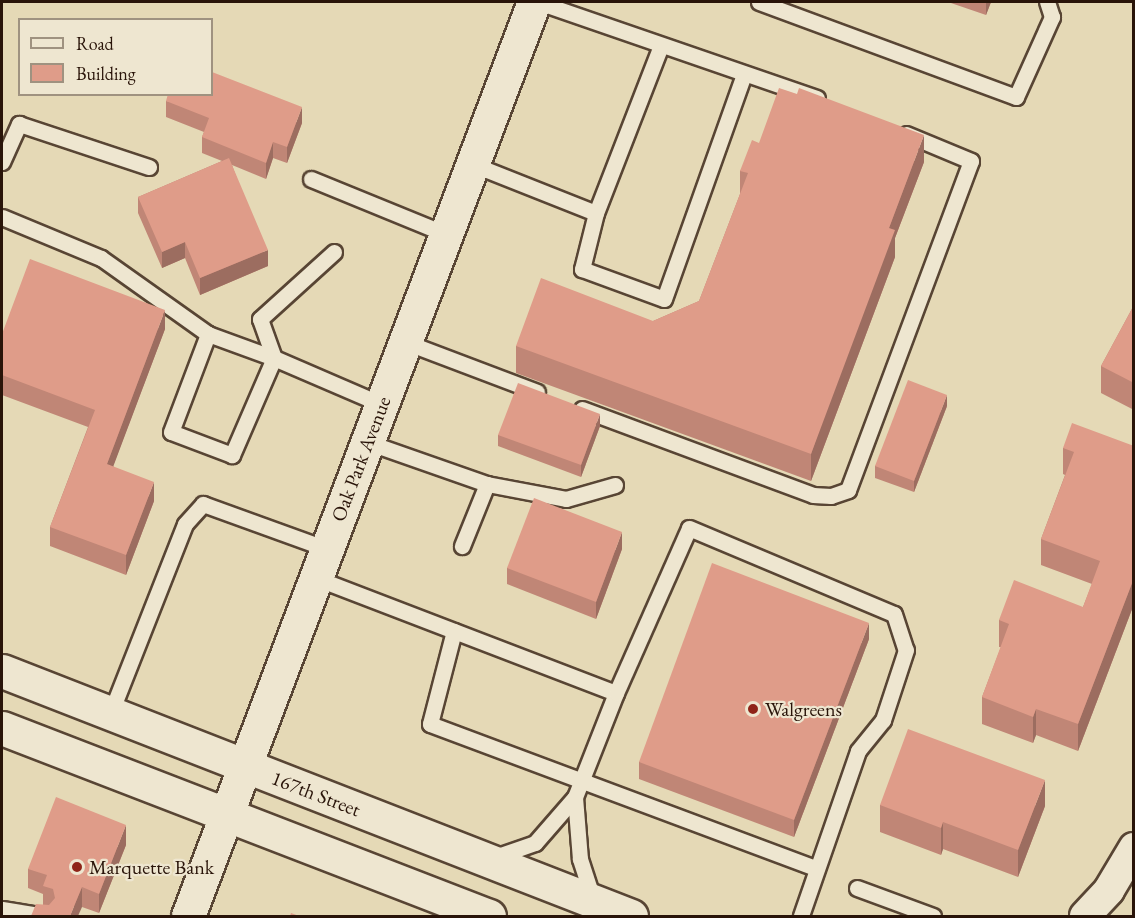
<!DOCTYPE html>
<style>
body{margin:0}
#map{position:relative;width:1135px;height:918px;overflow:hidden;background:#e5d9b6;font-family:"EB Garamond",serif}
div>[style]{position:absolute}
.roads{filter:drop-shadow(2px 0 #584534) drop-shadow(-2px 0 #584534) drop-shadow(0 2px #584534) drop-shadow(0 -2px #584534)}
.lane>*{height:15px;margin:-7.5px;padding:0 7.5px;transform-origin:7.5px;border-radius:7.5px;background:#eee6d0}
.street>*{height:30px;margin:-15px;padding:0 15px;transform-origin:15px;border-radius:15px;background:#eee6d0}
.secondary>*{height:33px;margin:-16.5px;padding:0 16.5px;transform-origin:16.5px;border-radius:16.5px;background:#eee6d0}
.wall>*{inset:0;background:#c08676}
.shaded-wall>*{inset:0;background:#9c6d60}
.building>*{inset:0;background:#df9c89}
.dots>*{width:16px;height:16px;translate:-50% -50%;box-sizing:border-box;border:3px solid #eee6d0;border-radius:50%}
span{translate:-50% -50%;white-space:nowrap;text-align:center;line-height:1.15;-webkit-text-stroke:4.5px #eee6d0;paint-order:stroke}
.street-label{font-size:20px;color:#291409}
.poi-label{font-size:20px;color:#291409}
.left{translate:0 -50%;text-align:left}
.frame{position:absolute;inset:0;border:3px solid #291409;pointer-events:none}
.legend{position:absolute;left:18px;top:18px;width:195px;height:78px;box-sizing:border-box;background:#eee6d0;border:2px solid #9f9280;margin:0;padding:8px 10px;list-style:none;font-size:18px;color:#291409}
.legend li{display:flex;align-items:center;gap:12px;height:30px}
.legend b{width:30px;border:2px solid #9f9280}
</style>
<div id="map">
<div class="roads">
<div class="lane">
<div style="left:538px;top:2px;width:295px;rotate:19deg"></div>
<div style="left:759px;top:2px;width:274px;rotate:20.3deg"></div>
<div style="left:1016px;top:97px;width:88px;rotate:-65.8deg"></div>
<div style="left:1052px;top:17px;width:16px;rotate:-108deg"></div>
<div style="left:2px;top:162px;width:42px;rotate:-65.9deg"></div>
<div style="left:19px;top:124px;width:137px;rotate:18.3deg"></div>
<div style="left:472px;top:164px;width:133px;rotate:21.6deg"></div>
<div style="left:596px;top:213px;width:58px;rotate:104deg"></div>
<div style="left:582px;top:269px;width:87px;rotate:20.1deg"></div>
<div style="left:664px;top:299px;width:239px;rotate:-70.4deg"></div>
<div style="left:311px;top:179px;width:146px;rotate:22.2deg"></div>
<div style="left:596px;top:213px;width:180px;rotate:-68.8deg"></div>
<div style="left:2px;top:217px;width:107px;rotate:22.5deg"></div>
<div style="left:101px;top:258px;width:131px;rotate:35.4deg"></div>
<div style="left:334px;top:252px;width:100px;rotate:137.8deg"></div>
<div style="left:260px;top:319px;width:41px;rotate:70.3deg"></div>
<div style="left:274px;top:358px;width:106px;rotate:113.4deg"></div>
<div style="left:232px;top:455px;width:65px;rotate:-159.3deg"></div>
<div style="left:171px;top:432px;width:105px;rotate:-69.3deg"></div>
<div style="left:208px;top:334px;width:70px;rotate:20deg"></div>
<div style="left:274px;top:358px;width:116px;rotate:23.3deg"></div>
<div style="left:405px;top:342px;width:141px;rotate:20.7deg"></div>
<div style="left:582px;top:409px;width:246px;rotate:20.4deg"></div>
<div style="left:813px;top:495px;width:18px;rotate:3deg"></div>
<div style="left:831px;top:496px;width:18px;rotate:-19deg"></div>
<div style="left:848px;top:490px;width:351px;rotate:-69.5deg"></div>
<div style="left:971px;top:161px;width:70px;rotate:-157.4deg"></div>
<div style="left:367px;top:442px;width:127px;rotate:19.3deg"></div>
<div style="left:487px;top:484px;width:67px;rotate:112deg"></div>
<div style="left:487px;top:484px;width:80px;rotate:10.8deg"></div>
<div style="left:566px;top:499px;width:51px;rotate:-15.9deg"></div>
<div style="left:316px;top:578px;width:321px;rotate:21deg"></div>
<div style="left:616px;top:693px;width:112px;rotate:111.5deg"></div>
<div style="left:575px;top:797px;width:61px;rotate:131deg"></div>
<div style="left:535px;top:843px;width:46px;rotate:160.8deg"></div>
<div style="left:454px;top:631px;width:96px;rotate:104.5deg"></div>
<div style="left:430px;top:724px;width:412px;rotate:20.5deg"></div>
<div style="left:616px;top:693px;width:180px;rotate:-66.1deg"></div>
<div style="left:689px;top:528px;width:222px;rotate:22.8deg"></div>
<div style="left:894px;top:614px;width:38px;rotate:72deg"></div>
<div style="left:906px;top:650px;width:74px;rotate:108.2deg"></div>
<div style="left:883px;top:720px;width:40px;rotate:129deg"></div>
<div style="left:858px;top:751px;width:175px;rotate:109.1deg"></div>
<div style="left:111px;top:712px;width:202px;rotate:-68.5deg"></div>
<div style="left:185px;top:524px;width:27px;rotate:-48deg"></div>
<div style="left:203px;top:504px;width:132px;rotate:19.9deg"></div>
<div style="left:575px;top:797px;width:62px;rotate:85.4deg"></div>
<div style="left:580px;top:859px;width:42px;rotate:72deg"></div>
<div style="left:857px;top:888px;width:81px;rotate:20.2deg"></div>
<div style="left:2px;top:909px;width:45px;rotate:9deg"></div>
</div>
<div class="street">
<div style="left:1085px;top:916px;width:35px;rotate:-47deg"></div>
<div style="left:1109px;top:890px;width:49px;rotate:-59.2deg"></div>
</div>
<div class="secondary">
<div style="left:2px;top:671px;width:675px;rotate:21.28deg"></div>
<div style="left:2px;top:728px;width:522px;rotate:21.11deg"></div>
<div style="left:188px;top:916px;width:977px;rotate:-69.27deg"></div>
</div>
</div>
<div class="wall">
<div style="clip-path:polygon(948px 2px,991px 2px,986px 15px)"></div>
<div style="clip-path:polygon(166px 101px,302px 123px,287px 163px,273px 158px,266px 179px,232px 165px,268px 266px,200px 295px,185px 258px,162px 268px,138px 213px,138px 197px,222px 161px,202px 153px,202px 137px,204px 132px,166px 117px)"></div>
<div style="clip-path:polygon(759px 143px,924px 162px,895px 238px,895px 257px,811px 481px,516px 373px,516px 346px,653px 321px,699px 301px,740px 194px,740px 171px)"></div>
<div style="clip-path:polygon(1134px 305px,1134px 410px,1101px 393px,1101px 366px)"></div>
<div style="clip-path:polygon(165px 329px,113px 466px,154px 501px,126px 575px,50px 546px,50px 527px,88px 427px,2px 395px,2px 334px)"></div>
<div style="clip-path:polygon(947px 406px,914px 492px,875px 478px,875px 466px)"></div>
<div style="clip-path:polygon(600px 426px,581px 477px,498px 446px,498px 435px)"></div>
<div style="clip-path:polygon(1134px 446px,1134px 604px,1078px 751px,1036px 735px,1033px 743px,982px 724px,982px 697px,1001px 647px,999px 647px,999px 620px,1083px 607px,1092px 584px,1041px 565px,1041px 539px,1065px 475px,1063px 474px,1063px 448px)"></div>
<div style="clip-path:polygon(622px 549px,596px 619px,507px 584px,507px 568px)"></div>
<div style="clip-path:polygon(869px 639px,794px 837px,639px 779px,639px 762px)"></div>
<div style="clip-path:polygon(880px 805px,1045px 806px,1018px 877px,943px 849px,941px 855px,880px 832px)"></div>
<div style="clip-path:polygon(126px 845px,99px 913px,82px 907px,43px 905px,43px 894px,28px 888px,28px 869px)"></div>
</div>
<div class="shaded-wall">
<div style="clip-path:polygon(986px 2px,991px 2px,986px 15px)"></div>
<div style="clip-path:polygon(302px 107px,302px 123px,287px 163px,287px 147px)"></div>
<div style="clip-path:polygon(924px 135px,924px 162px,895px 238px,895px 257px,811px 481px,811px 454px,889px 228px)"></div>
<div style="clip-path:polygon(273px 142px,273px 158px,266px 179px,266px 163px)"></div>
<div style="clip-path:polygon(185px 242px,185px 258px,162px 268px,162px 252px)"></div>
<div style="clip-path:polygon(268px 250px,268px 266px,200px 295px,200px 278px)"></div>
<div style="clip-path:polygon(165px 310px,165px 329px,107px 483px,107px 464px)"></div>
<div style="clip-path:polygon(947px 395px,947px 406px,914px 492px,914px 481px)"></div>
<div style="clip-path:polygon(600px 414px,600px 426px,581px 477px,581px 465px)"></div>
<div style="clip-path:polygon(154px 482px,154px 501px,126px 575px,126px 555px)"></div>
<div style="clip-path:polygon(622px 532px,622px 549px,596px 619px,596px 602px)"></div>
<div style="clip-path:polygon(1134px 578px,1134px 604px,1078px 751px,1078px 724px)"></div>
<div style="clip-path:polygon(869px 623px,869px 639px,794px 837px,794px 820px)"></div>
<div style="clip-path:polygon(1036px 709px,1036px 735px,1033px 743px,1033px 717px)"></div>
<div style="clip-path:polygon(1045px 780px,1045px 806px,1018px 877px,1018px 850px)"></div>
<div style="clip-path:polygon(943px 822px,943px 849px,941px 855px,941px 828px)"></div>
<div style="clip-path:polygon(126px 825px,126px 845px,99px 913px,99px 894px)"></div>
<div style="clip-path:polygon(82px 887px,82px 907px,78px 916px,70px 916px)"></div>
</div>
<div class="building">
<div style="clip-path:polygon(212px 72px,302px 107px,287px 147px,273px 142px,266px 163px,202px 137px,209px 118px,166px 101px,168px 94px,212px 94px)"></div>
<div style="clip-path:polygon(779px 88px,797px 94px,799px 88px,924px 135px,889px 228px,895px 230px,811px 454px,516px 346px,541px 278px,653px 321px,699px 301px,748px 173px,740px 171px,752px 140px,759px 143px)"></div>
<div style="clip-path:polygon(229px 158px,268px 250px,200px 278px,185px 242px,162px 252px,138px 197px)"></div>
<div style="clip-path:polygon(30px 259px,165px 310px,107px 464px,154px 482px,126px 555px,50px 527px,95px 410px,2px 375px,2px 334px)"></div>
<div style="clip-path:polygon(1134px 305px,1134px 383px,1101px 366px)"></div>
<div style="clip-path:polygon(908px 380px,947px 395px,914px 481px,875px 466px)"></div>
<div style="clip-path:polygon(518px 383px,600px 414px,581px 465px,498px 435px)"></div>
<div style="clip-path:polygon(1072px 423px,1134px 446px,1134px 578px,1078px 724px,1036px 709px,1033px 717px,982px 697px,1009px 624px,999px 620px,1014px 580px,1083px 607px,1100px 561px,1041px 539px,1074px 452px,1063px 448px)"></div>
<div style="clip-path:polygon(534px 498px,622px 532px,596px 602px,507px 568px)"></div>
<div style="clip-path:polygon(712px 563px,869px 623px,794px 820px,639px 762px)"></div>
<div style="clip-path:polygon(908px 729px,1045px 780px,1018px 850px,943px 822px,941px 828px,880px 805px)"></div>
<div style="clip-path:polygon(56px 797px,126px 825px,99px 894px,82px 887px,70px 916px,31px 916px,36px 904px,49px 905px,55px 898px,53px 889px,43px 886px,47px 875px,28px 869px)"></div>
<div style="clip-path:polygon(291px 913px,299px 916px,290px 916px)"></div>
</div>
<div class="dots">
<div style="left:753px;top:709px;background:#8f2418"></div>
<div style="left:77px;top:867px;background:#8f2418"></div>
</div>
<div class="street-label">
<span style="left:361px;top:459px;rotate:-69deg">Oak Park Avenue</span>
<span style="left:316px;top:794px;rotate:21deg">167th Street</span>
</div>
<div class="poi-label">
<span class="left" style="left:765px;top:709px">Walgreens</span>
<span class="left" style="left:89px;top:867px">Marquette Bank</span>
</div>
<div class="frame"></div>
<ul class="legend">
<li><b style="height:8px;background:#eee6d0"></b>Road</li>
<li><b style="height:16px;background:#df9c89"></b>Building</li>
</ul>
</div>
